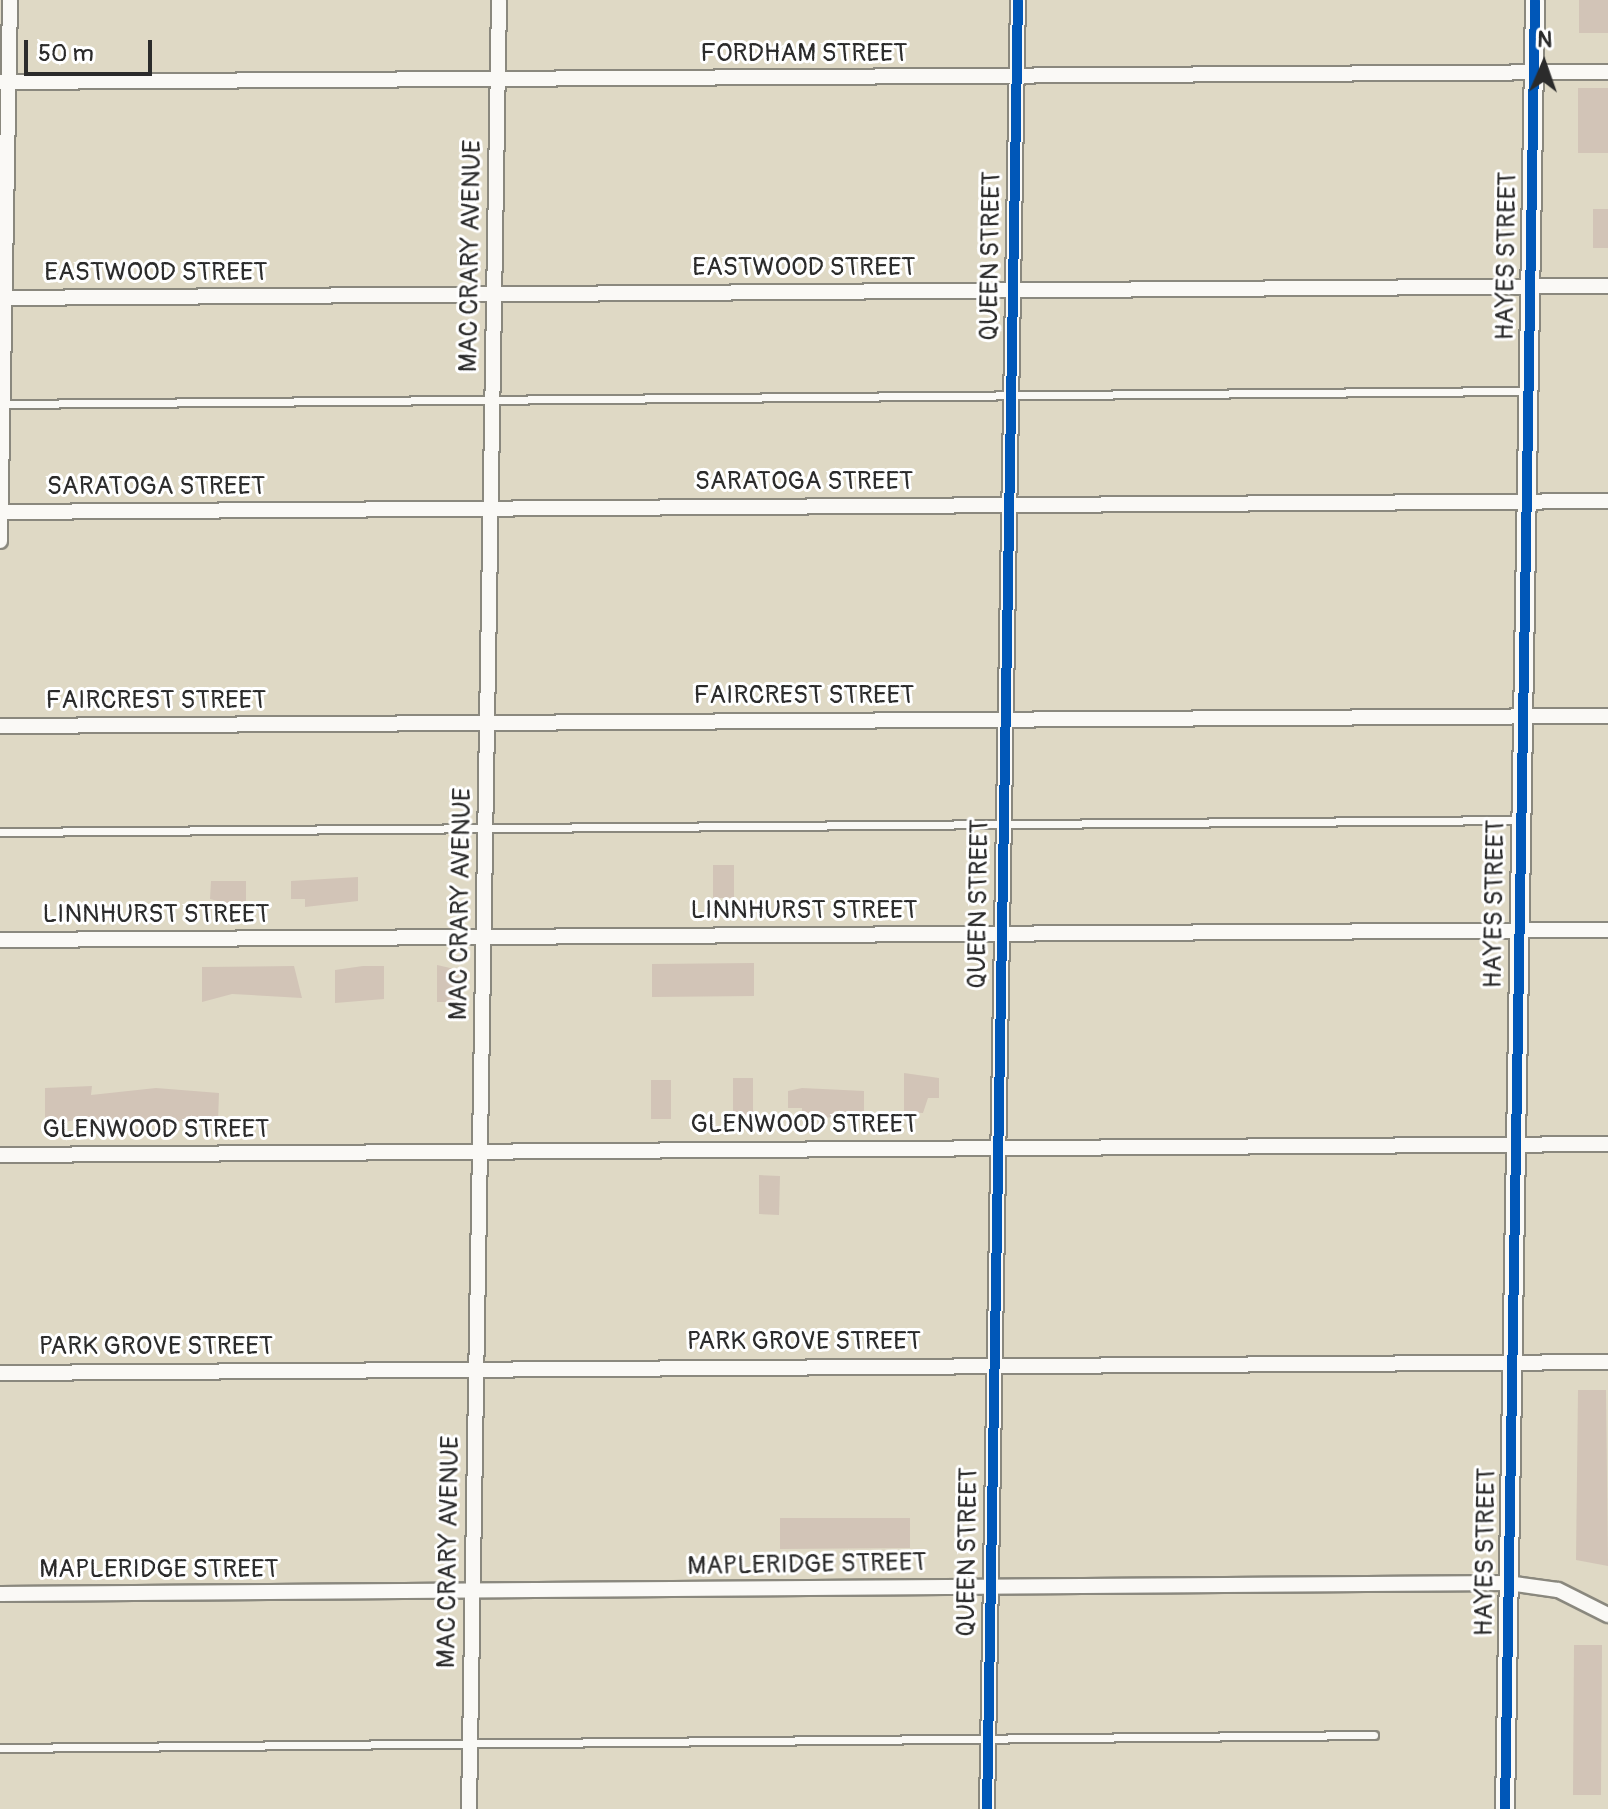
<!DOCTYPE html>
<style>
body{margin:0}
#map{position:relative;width:1608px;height:1809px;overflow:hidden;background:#dfd9c5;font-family:Pangolin,sans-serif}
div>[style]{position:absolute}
.building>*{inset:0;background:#d2c4b7}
.roads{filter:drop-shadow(2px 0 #8a887e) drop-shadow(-2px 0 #8a887e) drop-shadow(0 2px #8a887e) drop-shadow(0 -2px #8a887e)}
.service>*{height:7px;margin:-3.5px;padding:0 3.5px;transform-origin:3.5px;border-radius:3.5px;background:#faf9f6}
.minor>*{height:14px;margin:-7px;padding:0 7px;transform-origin:7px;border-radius:7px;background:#faf9f6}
.tertiary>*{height:18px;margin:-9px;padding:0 9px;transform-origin:9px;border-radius:9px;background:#faf9f6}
.cycleway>*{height:10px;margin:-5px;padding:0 5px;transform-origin:5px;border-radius:5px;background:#0057b8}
span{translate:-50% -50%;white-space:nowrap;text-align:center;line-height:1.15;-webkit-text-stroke:6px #fff;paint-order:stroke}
.street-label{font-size:26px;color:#2b2b2b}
.north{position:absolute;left:1504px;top:24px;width:80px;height:80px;-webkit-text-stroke:6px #fff;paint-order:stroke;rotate:2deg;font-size:22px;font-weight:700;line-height:32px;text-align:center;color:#2b2b2b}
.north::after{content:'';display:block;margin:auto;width:28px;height:36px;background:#2b2b2b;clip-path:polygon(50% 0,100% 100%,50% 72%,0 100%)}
.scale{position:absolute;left:24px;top:40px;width:128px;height:36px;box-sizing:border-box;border:4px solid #2b2b2b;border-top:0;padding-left:10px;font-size:24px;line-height:28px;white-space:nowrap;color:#2b2b2b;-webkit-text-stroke:6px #fff;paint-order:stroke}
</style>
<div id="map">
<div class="building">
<div style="clip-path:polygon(1579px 0,1608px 0,1608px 33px,1579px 33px)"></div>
<div style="clip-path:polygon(1578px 88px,1608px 88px,1608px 153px,1578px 153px)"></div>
<div style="clip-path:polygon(1593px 209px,1608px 209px,1608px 248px,1593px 248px)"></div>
<div style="clip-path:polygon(713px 865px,734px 865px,734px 898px,713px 898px)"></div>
<div style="clip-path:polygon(358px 877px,358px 901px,305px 907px,305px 899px,291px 899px,291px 881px)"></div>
<div style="clip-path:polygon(211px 881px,246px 881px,246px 908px,210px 899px)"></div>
<div style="clip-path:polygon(754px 963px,754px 996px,652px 997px,652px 964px)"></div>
<div style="clip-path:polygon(437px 965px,459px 970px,458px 1002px,437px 1002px)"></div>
<div style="clip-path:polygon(294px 966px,302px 998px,232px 994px,202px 1002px,202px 967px)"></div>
<div style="clip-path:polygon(363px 966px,384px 966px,384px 999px,335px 1003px,335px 970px)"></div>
<div style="clip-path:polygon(904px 1073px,939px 1078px,939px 1098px,928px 1098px,923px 1113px,904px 1112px)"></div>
<div style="clip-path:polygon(733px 1078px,753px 1078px,753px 1117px,733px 1117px)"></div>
<div style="clip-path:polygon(651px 1080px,671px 1080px,671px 1119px,651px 1119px)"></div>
<div style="clip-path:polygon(92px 1086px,91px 1095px,156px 1088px,219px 1093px,218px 1122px,82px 1119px,45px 1125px,45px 1088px)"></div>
<div style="clip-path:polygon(802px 1088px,864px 1091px,864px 1118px,802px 1117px,802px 1108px,788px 1108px,788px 1091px)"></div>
<div style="clip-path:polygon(759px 1175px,780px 1176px,779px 1215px,759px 1214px)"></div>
<div style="clip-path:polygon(1578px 1390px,1606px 1390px,1608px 1566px,1576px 1560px)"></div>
<div style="clip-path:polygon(780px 1518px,910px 1518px,910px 1548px,780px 1549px)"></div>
<div style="clip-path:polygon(1574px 1645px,1602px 1645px,1601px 1795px,1573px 1795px)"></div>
</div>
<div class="roads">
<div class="service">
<div style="left:2px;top:404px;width:1524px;rotate:-0.49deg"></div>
<div style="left:0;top:832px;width:1519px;rotate:-0.45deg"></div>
<div style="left:0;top:1748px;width:1374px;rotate:-0.54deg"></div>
</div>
<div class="minor">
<div style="left:0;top:82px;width:1608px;rotate:-0.36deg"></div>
<div style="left:0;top:298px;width:1608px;rotate:-0.43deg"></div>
<div style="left:0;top:512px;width:1608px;rotate:-0.39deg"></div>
<div style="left:0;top:541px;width:541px;rotate:-88.94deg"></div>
<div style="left:0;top:726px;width:1608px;rotate:-0.36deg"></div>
<div style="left:0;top:940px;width:1608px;rotate:-0.36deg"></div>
<div style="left:0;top:1155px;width:1608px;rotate:-0.39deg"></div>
<div style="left:0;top:1373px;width:1608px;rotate:-0.39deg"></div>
<div style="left:0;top:1594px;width:1508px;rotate:-0.42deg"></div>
<div style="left:1508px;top:1583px;width:50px;rotate:8deg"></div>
<div style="left:1558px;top:1590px;width:56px;rotate:26.6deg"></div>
<div style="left:469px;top:1809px;width:1809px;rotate:-89.05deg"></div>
<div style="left:987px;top:1809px;width:1809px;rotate:-89.02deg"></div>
</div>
<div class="tertiary">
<div style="left:1505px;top:1809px;width:1809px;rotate:-89.05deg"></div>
</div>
</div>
<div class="cycleway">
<div style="left:987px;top:1809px;width:1809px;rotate:-89.02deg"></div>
<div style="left:1505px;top:1809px;width:1809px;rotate:-89.05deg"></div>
</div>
<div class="street-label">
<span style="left:804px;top:54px">FORDHAM STREET</span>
<span style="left:471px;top:256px;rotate:-89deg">MAC CRARY AVENUE</span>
<span style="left:991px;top:256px;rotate:-89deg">QUEEN STREET</span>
<span style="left:1507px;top:256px;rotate:-89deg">HAYES STREET</span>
<span style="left:804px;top:268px">EASTWOOD STREET</span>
<span style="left:156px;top:273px">EASTWOOD STREET</span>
<span style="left:804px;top:482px">SARATOGA STREET</span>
<span style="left:156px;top:487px">SARATOGA STREET</span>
<span style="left:804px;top:696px">FAIRCREST STREET</span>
<span style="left:156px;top:701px">FAIRCREST STREET</span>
<span style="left:461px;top:904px;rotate:-89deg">MAC CRARY AVENUE</span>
<span style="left:979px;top:904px;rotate:-89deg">QUEEN STREET</span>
<span style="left:1495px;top:904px;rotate:-89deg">HAYES STREET</span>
<span style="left:804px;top:911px">LINNHURST STREET</span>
<span style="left:156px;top:915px">LINNHURST STREET</span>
<span style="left:804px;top:1125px">GLENWOOD STREET</span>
<span style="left:156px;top:1130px">GLENWOOD STREET</span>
<span style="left:804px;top:1342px">PARK GROVE STREET</span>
<span style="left:156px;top:1347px">PARK GROVE STREET</span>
<span style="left:449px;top:1552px;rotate:-89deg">MAC CRARY AVENUE</span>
<span style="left:968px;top:1552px;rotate:-89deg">QUEEN STREET</span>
<span style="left:1486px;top:1552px;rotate:-89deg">HAYES STREET</span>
<span style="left:807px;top:1565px;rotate:-1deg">MAPLERIDGE STREET</span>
<span style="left:159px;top:1570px">MAPLERIDGE STREET</span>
</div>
<div class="north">N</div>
<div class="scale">50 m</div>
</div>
